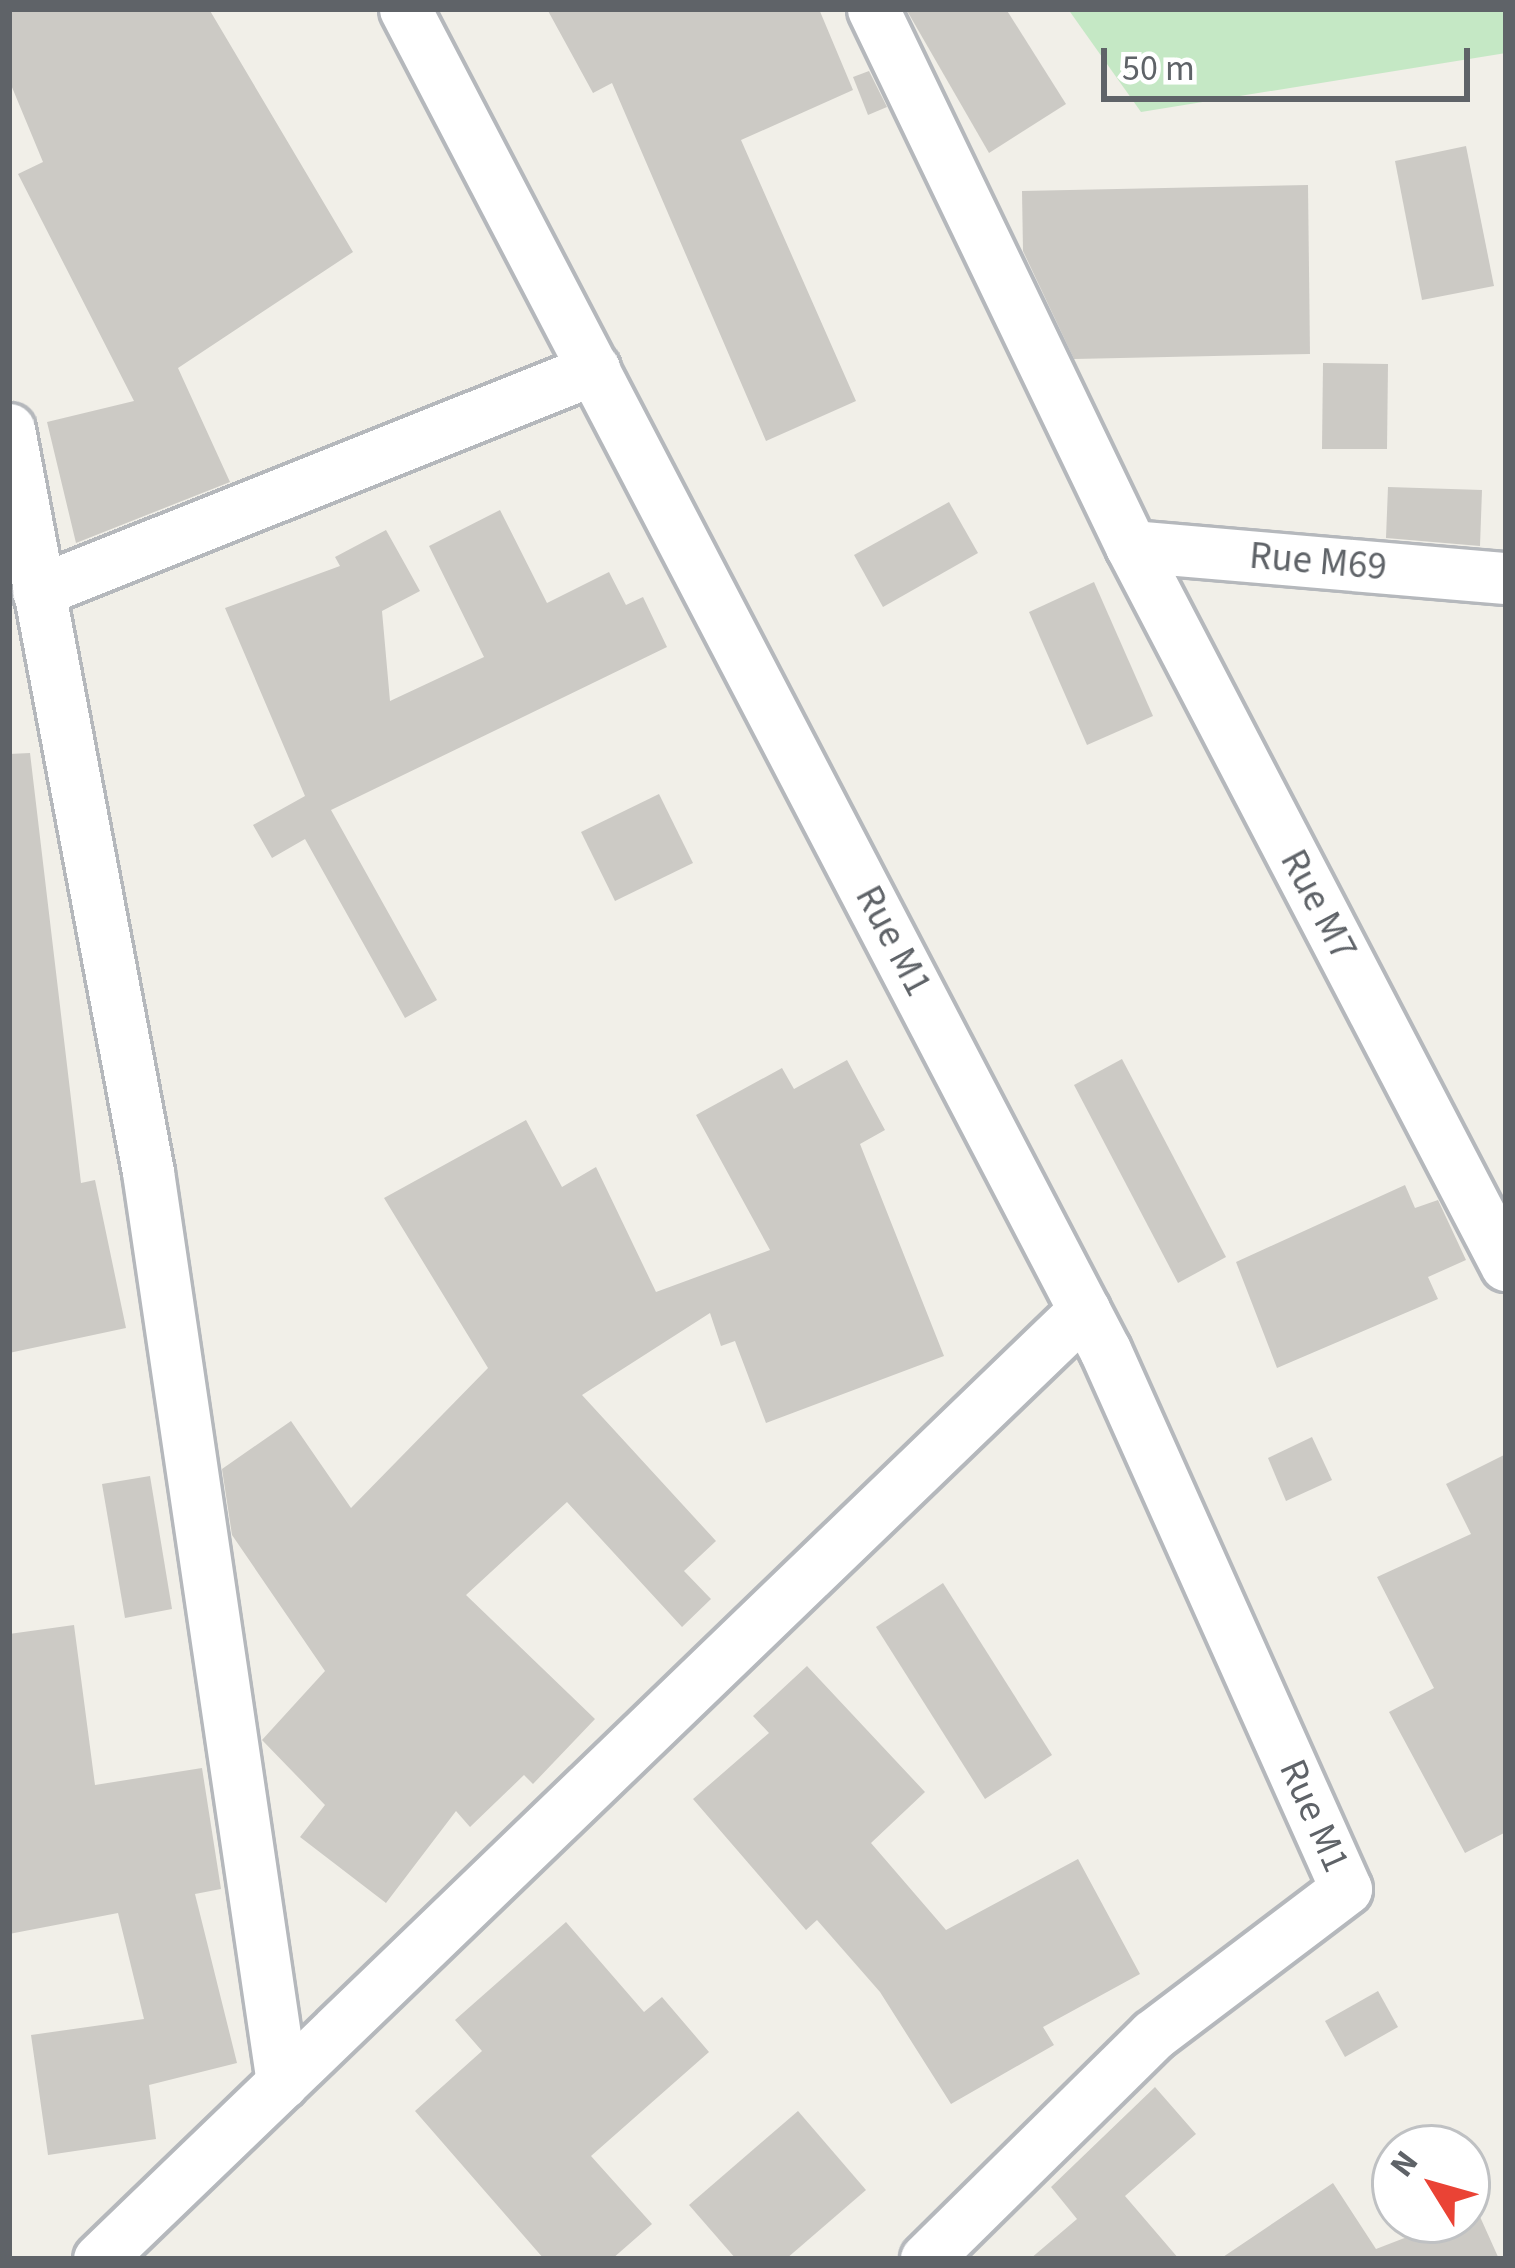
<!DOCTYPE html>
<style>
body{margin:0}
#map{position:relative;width:1515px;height:2268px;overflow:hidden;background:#f1efe8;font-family:"Source Sans 3",sans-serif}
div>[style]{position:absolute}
.green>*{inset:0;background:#c5e8c5}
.building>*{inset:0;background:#cccac5}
.roads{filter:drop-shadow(3px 0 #b5b8bc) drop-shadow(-3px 0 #b5b8bc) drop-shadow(0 3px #b5b8bc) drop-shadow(0 -3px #b5b8bc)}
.minor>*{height:51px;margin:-25.5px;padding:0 25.5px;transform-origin:25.5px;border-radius:25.5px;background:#fff}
span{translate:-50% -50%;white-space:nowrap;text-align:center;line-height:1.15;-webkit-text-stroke:12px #fff;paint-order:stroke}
.street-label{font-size:39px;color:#5f6368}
.frame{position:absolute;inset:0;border:12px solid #5f6368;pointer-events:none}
.north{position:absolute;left:1371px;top:2124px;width:120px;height:120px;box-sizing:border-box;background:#fff;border:3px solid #bfc1c3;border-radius:50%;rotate:307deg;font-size:33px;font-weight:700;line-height:48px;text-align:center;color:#5f6368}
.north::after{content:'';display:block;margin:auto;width:42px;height:54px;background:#ea4335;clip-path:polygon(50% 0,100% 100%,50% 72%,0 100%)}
.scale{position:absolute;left:1101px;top:48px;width:369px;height:54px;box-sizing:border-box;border:6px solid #5f6368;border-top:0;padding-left:15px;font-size:36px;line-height:42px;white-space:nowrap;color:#5f6368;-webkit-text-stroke:9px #fff;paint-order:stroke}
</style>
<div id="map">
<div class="green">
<div style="clip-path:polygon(1068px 9px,1506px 9px,1506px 53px,1141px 112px)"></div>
</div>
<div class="building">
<div style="clip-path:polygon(9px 9px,209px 9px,353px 252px,178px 368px,230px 482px,76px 543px,47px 422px,134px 401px,18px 174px,43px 162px,9px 80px)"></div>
<div style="clip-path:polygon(547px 9px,819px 9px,853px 90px,741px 140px,856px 401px,766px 441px,612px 83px,593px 93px)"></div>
<div style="clip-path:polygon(906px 9px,1006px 9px,1066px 104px,989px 153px)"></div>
<div style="clip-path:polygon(869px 71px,887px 107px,868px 115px,853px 77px)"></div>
<div style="clip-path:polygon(1466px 146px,1494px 286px,1422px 300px,1395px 161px)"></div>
<div style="clip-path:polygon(1308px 185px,1310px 354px,1074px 359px,1023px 251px,1022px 191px)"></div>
<div style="clip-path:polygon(1323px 363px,1388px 364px,1387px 449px,1322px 449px)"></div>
<div style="clip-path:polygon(1388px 487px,1482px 490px,1480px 546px,1386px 538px)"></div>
<div style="clip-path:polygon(949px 502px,978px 553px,883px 607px,854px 555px)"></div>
<div style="clip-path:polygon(500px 510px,547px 603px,609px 572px,626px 605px,643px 597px,667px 647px,331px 810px,437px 1000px,405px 1018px,305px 839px,272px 858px,253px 825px,305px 796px,225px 608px,340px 566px,335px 557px,386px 530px,420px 591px,382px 611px,390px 701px,484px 657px,429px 546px)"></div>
<div style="clip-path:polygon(1094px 582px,1153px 716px,1087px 745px,1029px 612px)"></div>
<div style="clip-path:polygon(30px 753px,81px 1183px,95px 1180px,126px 1328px,9px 1353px,9px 754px)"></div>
<div style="clip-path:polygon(659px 794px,693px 863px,615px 901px,581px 832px)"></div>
<div style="clip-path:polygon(1122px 1059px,1226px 1257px,1178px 1283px,1074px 1085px)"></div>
<div style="clip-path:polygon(847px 1060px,885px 1130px,860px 1144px,944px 1356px,766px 1423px,735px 1341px,721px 1346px,710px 1313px,582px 1395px,716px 1541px,684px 1571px,711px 1599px,682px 1627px,567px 1502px,466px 1595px,595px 1719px,533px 1784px,524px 1775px,470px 1827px,456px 1811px,386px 1903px,300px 1837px,325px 1805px,262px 1740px,325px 1671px,232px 1535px,222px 1469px,291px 1421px,351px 1508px,488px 1368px,384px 1198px,526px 1120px,562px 1187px,596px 1167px,656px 1292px,770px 1250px,696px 1115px,782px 1068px,794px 1089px)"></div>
<div style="clip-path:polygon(1405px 1185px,1415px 1208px,1438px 1200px,1466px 1260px,1428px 1277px,1438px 1299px,1277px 1368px,1236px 1262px)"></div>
<div style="clip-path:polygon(1312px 1437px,1332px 1480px,1286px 1501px,1268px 1458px)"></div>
<div style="clip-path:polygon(1506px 1454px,1506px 1832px,1465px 1853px,1389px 1712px,1434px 1688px,1377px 1577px,1471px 1534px,1446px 1484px)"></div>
<div style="clip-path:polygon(150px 1476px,172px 1609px,125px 1618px,102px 1484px)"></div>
<div style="clip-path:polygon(943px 1583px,1052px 1755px,985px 1799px,876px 1627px)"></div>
<div style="clip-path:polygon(74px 1625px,95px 1785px,202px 1768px,221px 1889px,195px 1894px,237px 2063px,149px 2085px,156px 2139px,48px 2155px,31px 2035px,144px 2019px,118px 1913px,9px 1934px,9px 1634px)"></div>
<div style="clip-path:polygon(807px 1666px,925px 1792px,871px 1843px,946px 1930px,1078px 1859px,1140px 1974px,1043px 2027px,1054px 2045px,951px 2104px,880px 1992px,817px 1920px,806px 1930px,693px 1799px,769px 1733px,753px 1716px)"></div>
<div style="clip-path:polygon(566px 1922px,644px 2012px,662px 1997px,709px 2052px,591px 2156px,652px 2224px,612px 2259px,544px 2259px,415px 2111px,482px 2051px,455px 2020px)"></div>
<div style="clip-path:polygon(1378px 1991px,1398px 2027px,1345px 2057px,1325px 2021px)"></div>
<div style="clip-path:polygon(1155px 2087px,1196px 2134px,1125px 2196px,1179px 2259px,1030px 2259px,1077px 2219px,1051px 2187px)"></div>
<div style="clip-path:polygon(798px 2111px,866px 2190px,786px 2259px,736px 2259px,689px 2205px)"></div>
<div style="clip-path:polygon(1333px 2183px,1376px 2249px,1477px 2210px,1499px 2259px,1220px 2259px)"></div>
</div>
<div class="roads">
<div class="minor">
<div style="left:405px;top:9px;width:1513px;rotate:62.44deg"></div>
<div style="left:1105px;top:1350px;width:590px;rotate:65.91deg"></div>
<div style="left:1346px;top:1889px;width:242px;rotate:142.9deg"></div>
<div style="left:1153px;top:2035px;width:319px;rotate:135.4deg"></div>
<div style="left:873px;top:9px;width:596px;rotate:64.34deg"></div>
<div style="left:1131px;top:546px;width:811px;rotate:62.46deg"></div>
<div style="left:9px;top:429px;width:756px;rotate:79.4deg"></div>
<div style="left:148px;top:1172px;width:921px;rotate:81.63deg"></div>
<div style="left:1131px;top:546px;width:376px;rotate:4.9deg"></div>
<div style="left:38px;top:591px;width:599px;rotate:-21.77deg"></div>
<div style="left:99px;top:2259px;width:1368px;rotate:-43.93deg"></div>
</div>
</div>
<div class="street-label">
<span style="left:1318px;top:562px;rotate:5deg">Rue M69</span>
<span style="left:1318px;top:905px;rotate:62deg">Rue M7</span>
<span style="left:893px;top:941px;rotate:62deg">Rue M1</span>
<span style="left:1314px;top:1816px;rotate:66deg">Rue M1</span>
</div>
<div class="frame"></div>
<div class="north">N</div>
<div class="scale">50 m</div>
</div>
